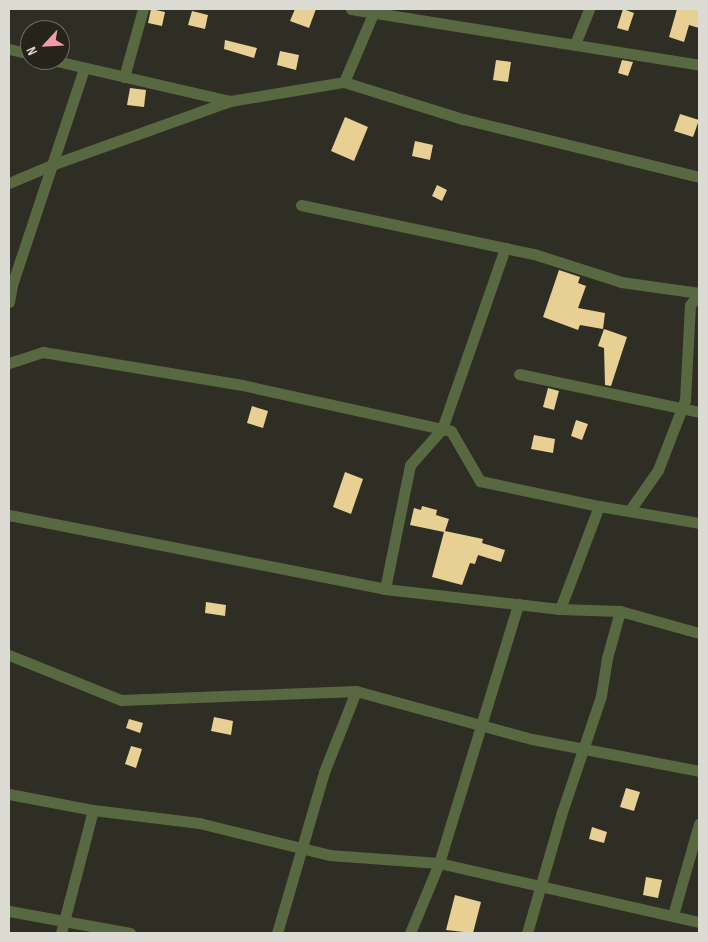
<!DOCTYPE html>
<style>
body{margin:0}
#map{position:relative;width:708px;height:942px;overflow:hidden;background:#2e2e24;font-family:"Sofia Sans Condensed",sans-serif}
div>[style]{position:absolute}
.building>*{inset:0;background:#e8d095}
.street>*{height:11px;margin:-5.5px;padding:0 5.5px;transform-origin:5.5px;border-radius:5.5px;background:#586941}
span{translate:-50% -50%;white-space:nowrap;text-align:center;line-height:1.15;-webkit-text-stroke:5px #24241a;paint-order:stroke}
.frame{position:absolute;inset:0;border:10px solid #dbdbd4;pointer-events:none}
.north{position:absolute;left:20px;top:20px;width:50px;height:50px;box-sizing:border-box;background:#24241a;border:1px solid #6d6d64;border-radius:50%;rotate:245deg;font-size:14px;font-weight:700;line-height:20px;text-align:center;color:#dbdbd4}
.north::after{content:'';display:block;margin:auto;width:18px;height:22px;background:#f39aa9;clip-path:polygon(50% 0,100% 100%,50% 72%,0 100%)}
</style>
<div id="map">
<div class="building">
<div style="clip-path:polygon(151px 9px,165px 12px,162px 26px,148px 23px)"></div>
<div style="clip-path:polygon(295px 9px,316px 9px,309px 28px,290px 21px)"></div>
<div style="clip-path:polygon(623px 9px,634px 13px,628px 31px,617px 28px)"></div>
<div style="clip-path:polygon(677px 9px,699px 9px,699px 28px,689px 25px,684px 42px,669px 37px)"></div>
<div style="clip-path:polygon(192px 11px,208px 15px,205px 29px,188px 25px)"></div>
<div style="clip-path:polygon(225px 40px,257px 48px,254px 58px,224px 49px)"></div>
<div style="clip-path:polygon(280px 51px,299px 55px,296px 70px,277px 65px)"></div>
<div style="clip-path:polygon(496px 60px,511px 62px,508px 82px,493px 80px)"></div>
<div style="clip-path:polygon(622px 60px,633px 62px,628px 76px,618px 73px)"></div>
<div style="clip-path:polygon(130px 88px,146px 90px,144px 107px,127px 105px)"></div>
<div style="clip-path:polygon(680px 114px,699px 120px,693px 137px,674px 131px)"></div>
<div style="clip-path:polygon(345px 117px,368px 127px,354px 161px,331px 151px)"></div>
<div style="clip-path:polygon(415px 141px,433px 145px,430px 160px,412px 156px)"></div>
<div style="clip-path:polygon(437px 185px,447px 190px,442px 201px,432px 196px)"></div>
<div style="clip-path:polygon(559px 270px,580px 277px,578px 283px,586px 286px,578px 308px,605px 313px,603px 329px,580px 325px,578px 330px,543px 317px)"></div>
<div style="clip-path:polygon(604px 329px,627px 337px,611px 386px,605px 385px,604px 348px,598px 346px)"></div>
<div style="clip-path:polygon(548px 388px,559px 391px,554px 410px,543px 407px)"></div>
<div style="clip-path:polygon(252px 406px,268px 411px,263px 428px,247px 423px)"></div>
<div style="clip-path:polygon(576px 420px,588px 424px,582px 440px,571px 436px)"></div>
<div style="clip-path:polygon(534px 435px,555px 439px,553px 453px,531px 449px)"></div>
<div style="clip-path:polygon(345px 472px,363px 479px,351px 514px,333px 507px)"></div>
<div style="clip-path:polygon(422px 506px,437px 510px,436px 515px,449px 519px,445px 531px,483px 539px,482px 543px,505px 550px,501px 562px,478px 555px,475px 564px,470px 563px,462px 585px,432px 577px,444px 532px,410px 525px,414px 508px,421px 510px)"></div>
<div style="clip-path:polygon(206px 602px,226px 605px,225px 616px,205px 613px)"></div>
<div style="clip-path:polygon(214px 717px,233px 721px,231px 735px,211px 731px)"></div>
<div style="clip-path:polygon(129px 719px,143px 723px,140px 733px,126px 728px)"></div>
<div style="clip-path:polygon(131px 746px,142px 749px,136px 768px,125px 764px)"></div>
<div style="clip-path:polygon(626px 788px,640px 792px,634px 811px,620px 807px)"></div>
<div style="clip-path:polygon(592px 827px,607px 832px,604px 843px,589px 839px)"></div>
<div style="clip-path:polygon(646px 877px,662px 880px,658px 898px,643px 895px)"></div>
<div style="clip-path:polygon(455px 895px,481px 902px,473px 933px,446px 930px)"></div>
</div>
<div class="street">
<div style="left:351px;top:9px;width:352px;rotate:9.1deg"></div>
<div style="left:575px;top:44px;width:38px;rotate:-68deg"></div>
<div style="left:9px;top:49px;width:22px;rotate:13deg"></div>
<div style="left:52px;top:60px;width:183px;rotate:13deg"></div>
<div style="left:124px;top:77px;width:71px;rotate:-74.4deg"></div>
<div style="left:344px;top:82px;width:125px;rotate:17.3deg"></div>
<div style="left:463px;top:119px;width:243px;rotate:13.8deg"></div>
<div style="left:9px;top:183px;width:49px;rotate:-22.9deg"></div>
<div style="left:54px;top:164px;width:187px;rotate:-19.7deg"></div>
<div style="left:230px;top:101px;width:116px;rotate:-9.5deg"></div>
<div style="left:344px;top:82px;width:79px;rotate:-67deg"></div>
<div style="left:301px;top:205px;width:238px;rotate:11.9deg"></div>
<div style="left:534px;top:254px;width:91px;rotate:17.8deg"></div>
<div style="left:621px;top:282px;width:79px;rotate:8deg"></div>
<div style="left:9px;top:302px;width:17px;rotate:-80deg"></div>
<div style="left:12px;top:285px;width:229px;rotate:-71.6deg"></div>
<div style="left:9px;top:363px;width:36px;rotate:-18deg"></div>
<div style="left:43px;top:352px;width:202px;rotate:9.4deg"></div>
<div style="left:242px;top:385px;width:214px;rotate:12.4deg"></div>
<div style="left:451px;top:431px;width:58px;rotate:59.9deg"></div>
<div style="left:480px;top:481px;width:122px;rotate:11.9deg"></div>
<div style="left:599px;top:506px;width:101px;rotate:9.6deg"></div>
<div style="left:519px;top:374px;width:184px;rotate:11.9deg"></div>
<div style="left:630px;top:510px;width:49px;rotate:-55deg"></div>
<div style="left:658px;top:470px;width:75px;rotate:-68.9deg"></div>
<div style="left:685px;top:400px;width:95px;rotate:-87deg"></div>
<div style="left:690px;top:305px;width:14px;rotate:-51deg"></div>
<div style="left:9px;top:515px;width:383px;rotate:11.1deg"></div>
<div style="left:385px;top:589px;width:176px;rotate:6.5deg"></div>
<div style="left:560px;top:609px;width:60px;rotate:1.9deg"></div>
<div style="left:620px;top:611px;width:82px;rotate:15.6deg"></div>
<div style="left:385px;top:589px;width:126px;rotate:-78.6deg"></div>
<div style="left:410px;top:465px;width:48px;rotate:-48.4deg"></div>
<div style="left:442px;top:429px;width:192px;rotate:-70.8deg"></div>
<div style="left:560px;top:609px;width:110px;rotate:-69.3deg"></div>
<div style="left:9px;top:655px;width:121px;rotate:21.9deg"></div>
<div style="left:121px;top:700px;width:235px;rotate:-2.2deg"></div>
<div style="left:356px;top:691px;width:182px;rotate:15.3deg"></div>
<div style="left:532px;top:739px;width:170px;rotate:10.8deg"></div>
<div style="left:9px;top:794px;width:86px;rotate:10.8deg"></div>
<div style="left:93px;top:810px;width:107px;rotate:7deg"></div>
<div style="left:199px;top:823px;width:134px;rotate:13.8deg"></div>
<div style="left:329px;top:855px;width:110px;rotate:4.2deg"></div>
<div style="left:439px;top:863px;width:267px;rotate:12.8deg"></div>
<div style="left:9px;top:911px;width:123px;rotate:10.3deg"></div>
<div style="left:673px;top:915px;width:95px;rotate:-74.1deg"></div>
<div style="left:61px;top:933px;width:127px;rotate:-75.4deg"></div>
<div style="left:277px;top:933px;width:168px;rotate:-73.7deg"></div>
<div style="left:324px;top:772px;width:87px;rotate:-68.4deg"></div>
<div style="left:410px;top:933px;width:76px;rotate:-67.5deg"></div>
<div style="left:439px;top:863px;width:271px;rotate:-73deg"></div>
<div style="left:527px;top:933px;width:123px;rotate:-73.9deg"></div>
<div style="left:561px;top:815px;width:126px;rotate:-71.4deg"></div>
<div style="left:601px;top:696px;width:38px;rotate:-81deg"></div>
<div style="left:607px;top:658px;width:49px;rotate:-74.5deg"></div>
</div>
<div class="frame"></div>
<div class="north">N</div>
</div>
